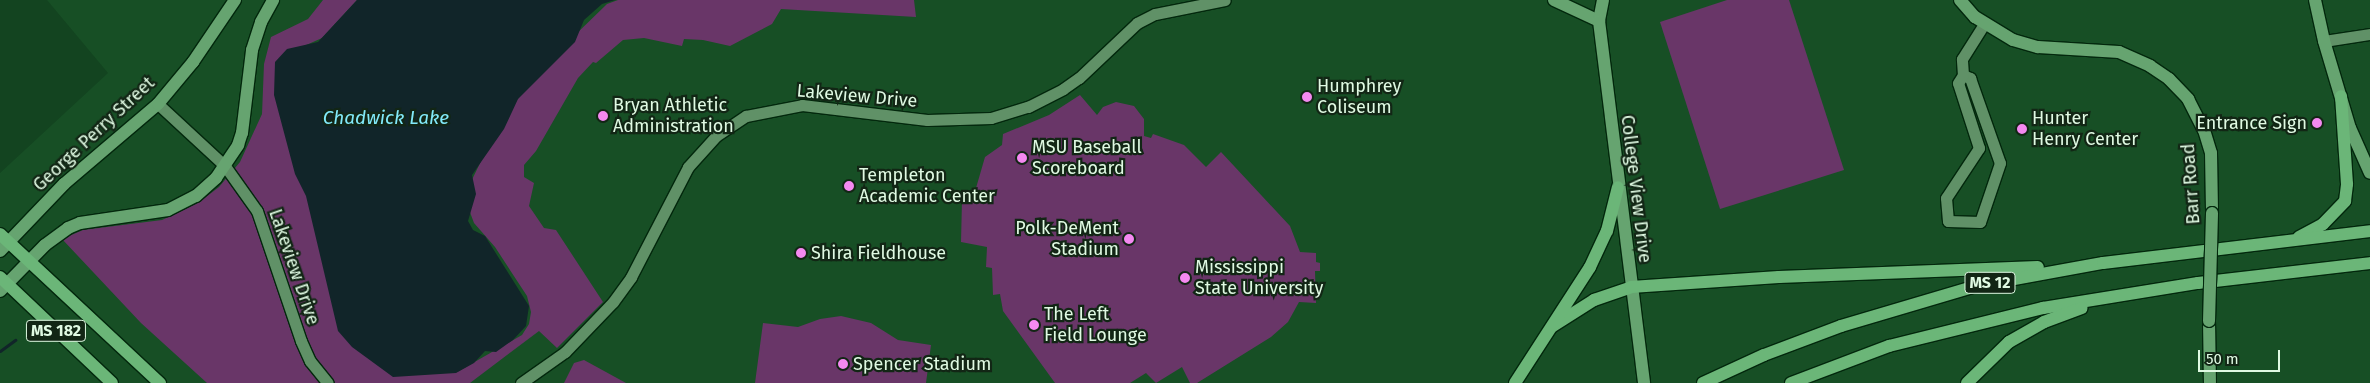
<!DOCTYPE html>
<style>
body{margin:0}
#map{position:relative;width:2370px;height:383px;overflow:hidden;background:#134420;font-family:"Fira Sans",sans-serif}
div>[style]{position:absolute}
.built>*{inset:0;background:#174f25}
.green>*{inset:0;background:#693668}
.water>*{inset:0;background:#112529}
.stream>*{height:3px;margin:-1.5px;padding:0 1.5px;transform-origin:1.5px;border-radius:1.5px;background:#112529}
.roads{filter:drop-shadow(1px 0 #03280d) drop-shadow(-1px 0 #03280d) drop-shadow(0 1px #03280d) drop-shadow(0 -1px #03280d)}
.street>*{height:11px;margin:-5.5px;padding:0 5.5px;transform-origin:5.5px;border-radius:5.5px;background:#609167}
.secondary>*{height:12px;margin:-6px;padding:0 6px;transform-origin:6px;border-radius:6px;background:#66a470}
.primary>*{height:12px;margin:-6px;padding:0 6px;transform-origin:6px;border-radius:6px;background:#6bb678}
.bridges{filter:drop-shadow(1px 0 #03280d) drop-shadow(-1px 0 #03280d) drop-shadow(0 1px #03280d) drop-shadow(0 -1px #03280d)}
.secondary-bridge>*{height:12px;margin:-6px;padding:0 6px;transform-origin:6px;border-radius:6px;background:#66a470}
.dots>*{width:14px;height:14px;translate:-50% -50%;box-sizing:border-box;border:2px solid #122615;border-radius:50%}
span{translate:-50% -50%;white-space:nowrap;text-align:center;line-height:1.15;-webkit-text-stroke:4.5px #122615;paint-order:stroke}
.shield-label span{padding:1px 4px;background:#122615;border:1px solid;border-radius:4px;-webkit-text-stroke-width:0}
.shield-label{font-size:16px;color:#e0fae3;font-weight:700}
.poi-label{font-size:18px;color:#e0fae3}
.left{translate:0 -50%;text-align:left}
.right{translate:-100% -50%;text-align:right}
.street-label{font-size:18px;color:#e0fae3}
.water-label{font-size:19px;color:#82eafa;font-style:italic}
.scale{position:absolute;left:2198px;top:350px;width:82px;height:22px;box-sizing:border-box;border:2px solid #e0fae3;border-top:0;padding-left:6px;font-size:15px;line-height:18px;white-space:nowrap;color:#e0fae3;-webkit-text-stroke:4px #122615;paint-order:stroke}
</style>
<div id="map">
<div class="built">
<div style="clip-path:polygon(47px 0,2370px 0,2370px 383px,0 383px,0 173px,108px 73px)"></div>
</div>
<div class="green">
<div style="clip-path:polygon(323px 0,357px 0,322px 38px,304px 46px,457px 372px,522px 335px,529px 324px,531px 312px,527px 296px,495px 247px,474px 223px,468px 207px,467px 190px,497px 128px,537px 72px,607px 4px,618px 0,914px 0,916px 17px,781px 9px,772px 24px,730px 46px,703px 40px,684px 39px,682px 46px,644px 38px,623px 40px,596px 63px,593px 62px,578px 78px,536px 151px,524px 165px,524px 177px,534px 183px,529px 206px,544px 228px,556px 230px,603px 302px,557px 348px,539px 331px,470px 383px,207px 383px,141px 323px,62px 239px,83px 230px,162px 220px,198px 203px,219px 187px,240px 162px,262px 114px,264px 64px,271px 37px,308px 19px)"></div>
<div style="clip-path:polygon(1727px 0,1789px 0,1844px 170px,1720px 209px,1660px 22px)"></div>
<div style="clip-path:polygon(1080px 95px,1097px 115px,1103px 107px,1116px 102px,1134px 106px,1144px 119px,1144px 136px,1151px 138px,1153px 134px,1184px 145px,1206px 167px,1221px 152px,1290px 226px,1300px 252px,1316px 253px,1316px 262px,1320px 263px,1320px 271px,1315px 271px,1316px 303px,1299px 302px,1288px 322px,1271px 337px,1197px 383px,1190px 383px,1182px 367px,1156px 383px,1146px 373px,1130px 383px,1055px 383px,1003px 311px,1000px 294px,993px 295px,992px 268px,986px 267px,987px 247px,961px 242px,962px 200px,976px 188px,985px 157px,1002px 145px,1003px 134px,1049px 115px)"></div>
<div style="clip-path:polygon(841px 316px,871px 323px,898px 340px,931px 345px,926px 383px,755px 383px,763px 323px,798px 327px,820px 319px)"></div>
<div style="clip-path:polygon(584px 360px,626px 383px,564px 383px,574px 363px)"></div>
</div>
<div class="water">
<div style="clip-path:polygon(357px 0,615px 0,602px 4px,584px 20px,575px 42px,518px 99px,504px 129px,472px 175px,476px 194px,468px 221px,473px 230px,485px 236px,529px 306px,526px 326px,513px 340px,496px 352px,485px 351px,474px 363px,456px 373px,393px 377px,352px 347px,338px 331px,306px 196px,295px 174px,274px 95px,275px 62px,287px 49px,318px 42px)"></div>
</div>
<div class="stream">
<div style="left:0;top:351px;width:19px;rotate:-36deg"></div>
</div>
<div class="roads">
<div class="street">
<div style="left:2324px;top:41px;width:47px;rotate:-8.7deg"></div>
<div style="left:1963px;top:75px;width:8px;rotate:23deg"></div>
<div style="left:1970px;top:78px;width:90px;rotate:70.6deg"></div>
<div style="left:2000px;top:163px;width:62px;rotate:108.7deg"></div>
<div style="left:1980px;top:222px;width:32px;rotate:-178deg"></div>
<div style="left:1948px;top:221px;width:23px;rotate:-95deg"></div>
<div style="left:1946px;top:198px;width:60px;rotate:-56.6deg"></div>
<div style="left:1979px;top:148px;width:68px;rotate:-107.9deg"></div>
<div style="left:1958px;top:83px;width:9px;rotate:-58deg"></div>
<div style="left:1963px;top:75px;width:16px;rotate:-94deg"></div>
<div style="left:1962px;top:59px;width:41px;rotate:-57.8deg"></div>
<div style="left:158px;top:104px;width:91px;rotate:42.8deg"></div>
<div style="left:225px;top:166px;width:55px;rotate:54.6deg"></div>
<div style="left:257px;top:211px;width:137px;rotate:71.3deg"></div>
<div style="left:301px;top:341px;width:22px;rotate:66deg"></div>
<div style="left:310px;top:361px;width:28px;rotate:51deg"></div>
<div style="left:521px;top:383px;width:54px;rotate:-35.2deg"></div>
<div style="left:565px;top:352px;width:69px;rotate:-46.2deg"></div>
<div style="left:613px;top:302px;width:31px;rotate:-54deg"></div>
<div style="left:631px;top:277px;width:124px;rotate:-62.6deg"></div>
<div style="left:688px;top:167px;width:42px;rotate:-47.9deg"></div>
<div style="left:716px;top:136px;width:36px;rotate:-34deg"></div>
<div style="left:746px;top:116px;width:57px;rotate:-11.1deg"></div>
<div style="left:802px;top:105px;width:126px;rotate:6.8deg"></div>
<div style="left:927px;top:120px;width:64px;rotate:-1.8deg"></div>
<div style="left:991px;top:118px;width:39px;rotate:-17deg"></div>
<div style="left:1028px;top:107px;width:39px;rotate:-27deg"></div>
<div style="left:1063px;top:89px;width:19px;rotate:-35deg"></div>
<div style="left:1079px;top:78px;width:80px;rotate:-43.5deg"></div>
<div style="left:1137px;top:23px;width:20px;rotate:-27deg"></div>
<div style="left:1155px;top:14px;width:71px;rotate:-11.3deg"></div>
</div>
<div class="secondary">
<div style="left:1554px;top:0;width:50px;rotate:25deg"></div>
<div style="left:1603px;top:0;width:21px;rotate:101deg"></div>
<div style="left:1599px;top:21px;width:365px;rotate:82.9deg"></div>
<div style="left:1960px;top:0;width:23px;rotate:49deg"></div>
<div style="left:1975px;top:17px;width:44px;rotate:31.2deg"></div>
<div style="left:2013px;top:40px;width:26px;rotate:16deg"></div>
<div style="left:2038px;top:47px;width:81px;rotate:3.5deg"></div>
<div style="left:2119px;top:52px;width:34px;rotate:24deg"></div>
<div style="left:2150px;top:66px;width:23px;rotate:34deg"></div>
<div style="left:2169px;top:79px;width:28px;rotate:46deg"></div>
<div style="left:2188px;top:99px;width:35px;rotate:63deg"></div>
<div style="left:2204px;top:130px;width:24px;rotate:73deg"></div>
<div style="left:2211px;top:153px;width:60px;rotate:89deg"></div>
<div style="left:2315px;top:0;width:42px;rotate:77.6deg"></div>
<div style="left:2324px;top:41px;width:91px;rotate:73.4deg"></div>
<div style="left:2350px;top:128px;width:49px;rotate:66deg"></div>
<div style="left:0;top:251px;width:93px;rotate:-46.3deg"></div>
<div style="left:64px;top:184px;width:123px;rotate:-40.4deg"></div>
<div style="left:158px;top:104px;width:55px;rotate:-50.2deg"></div>
<div style="left:193px;top:62px;width:75px;rotate:-55.9deg"></div>
<div style="left:0;top:291px;width:64px;rotate:-45.6deg"></div>
<div style="left:45px;top:245px;width:29px;rotate:-36deg"></div>
<div style="left:68px;top:228px;width:13px;rotate:-23deg"></div>
<div style="left:80px;top:223px;width:89px;rotate:-8.4deg"></div>
<div style="left:168px;top:210px;width:31px;rotate:-27deg"></div>
<div style="left:196px;top:196px;width:27px;rotate:-42deg"></div>
<div style="left:216px;top:178px;width:40px;rotate:-56deg"></div>
<div style="left:238px;top:145px;width:13px;rotate:-72deg"></div>
<div style="left:242px;top:133px;width:84px;rotate:-83.1deg"></div>
<div style="left:252px;top:50px;width:29px;rotate:-72deg"></div>
<div style="left:261px;top:22px;width:25px;rotate:-61deg"></div>
<div style="left:2209px;top:321px;width:62px;rotate:89.1deg"></div>
</div>
<div class="primary">
<div style="left:0;top:234px;width:219px;rotate:43deg"></div>
<div style="left:2299px;top:237px;width:27px;rotate:-28deg"></div>
<div style="left:2323px;top:224px;width:32px;rotate:-46deg"></div>
<div style="left:2345px;top:201px;width:17px;rotate:-83deg"></div>
<div style="left:2347px;top:184px;width:88px;rotate:-93.9deg"></div>
<div style="left:0;top:277px;width:154px;rotate:43.4deg"></div>
<div style="left:1553px;top:326px;width:49px;rotate:-32.4deg"></div>
<div style="left:1594px;top:300px;width:39px;rotate:-19deg"></div>
<div style="left:1631px;top:287px;width:148px;rotate:-3.9deg"></div>
<div style="left:1779px;top:277px;width:259px;rotate:-2.2deg"></div>
<div style="left:1515px;top:383px;width:138px;rotate:-57.1deg"></div>
<div style="left:1590px;top:267px;width:40px;rotate:-65deg"></div>
<div style="left:1607px;top:231px;width:45px;rotate:-76deg"></div>
<div style="left:1703px;top:383px;width:67px;rotate:-24.7deg"></div>
<div style="left:1764px;top:355px;width:82px;rotate:-20.6deg"></div>
<div style="left:1841px;top:326px;width:141px;rotate:-16.5deg"></div>
<div style="left:1976px;top:286px;width:129px;rotate:-10.3deg"></div>
<div style="left:2103px;top:263px;width:269px;rotate:-6.8deg"></div>
<div style="left:1791px;top:383px;width:105px;rotate:-20.7deg"></div>
<div style="left:1889px;top:346px;width:159px;rotate:-13.9deg"></div>
<div style="left:2043px;top:308px;width:157px;rotate:-9.2deg"></div>
<div style="left:2198px;top:283px;width:173px;rotate:-6.6deg"></div>
<div style="left:1967px;top:383px;width:59px;rotate:-44.3deg"></div>
<div style="left:2009px;top:342px;width:40px;rotate:-29.7deg"></div>
<div style="left:2044px;top:322px;width:40px;rotate:-20.2deg"></div>
</div>
</div>
<div class="bridges">
<div class="secondary-bridge">
<div style="left:2209px;top:321px;width:108px;rotate:-88.4deg"></div>
</div>
</div>
<div class="dots">
<div style="left:1307px;top:97px;background:#f489f0"></div>
<div style="left:603px;top:116px;background:#f489f0"></div>
<div style="left:2317px;top:123px;background:#f489f0"></div>
<div style="left:2022px;top:129px;background:#f489f0"></div>
<div style="left:1022px;top:158px;background:#f489f0"></div>
<div style="left:849px;top:186px;background:#f489f0"></div>
<div style="left:1129px;top:239px;background:#f489f0"></div>
<div style="left:801px;top:253px;background:#f489f0"></div>
<div style="left:1185px;top:278px;background:#f489f0"></div>
<div style="left:1034px;top:325px;background:#f489f0"></div>
<div style="left:843px;top:364px;background:#f489f0"></div>
</div>
<div class="shield-label">
<span style="left:1990px;top:283px">MS 12</span>
<span style="left:56px;top:331px">MS 182</span>
</div>
<div class="poi-label">
<span class="left" style="left:1317px;top:97px">Humphrey<br>Coliseum</span>
<span class="left" style="left:613px;top:116px">Bryan Athletic<br>Administration</span>
<span class="left" style="left:2032px;top:129px">Hunter<br>Henry Center</span>
<span class="right" style="left:2307px;top:123px">Entrance Sign</span>
<span class="left" style="left:1032px;top:158px">MSU Baseball<br>Scoreboard</span>
<span class="left" style="left:859px;top:186px">Templeton<br>Academic Center</span>
<span class="right" style="left:1119px;top:239px">Polk-DeMent<br>Stadium</span>
<span class="left" style="left:811px;top:253px">Shira Fieldhouse</span>
<span class="left" style="left:1195px;top:278px">Mississippi<br>State University</span>
<span class="left" style="left:1044px;top:325px">The Left<br>Field Lounge</span>
<span class="left" style="left:853px;top:364px">Spencer Stadium</span>
</div>
<div class="street-label">
<span style="left:857px;top:96px;rotate:5deg">Lakeview Drive</span>
<span style="left:94px;top:134px;rotate:-43deg">George Perry Street</span>
<span style="left:2191px;top:184px;rotate:-94deg">Barr Road</span>
<span style="left:1636px;top:189px;rotate:83deg">College View Drive</span>
<span style="left:294px;top:267px;rotate:71deg">Lakeview Drive</span>
</div>
<div class="water-label">
<span style="left:386px;top:118px">Chadwick Lake</span>
</div>
<div class="scale">50 m</div>
</div>
